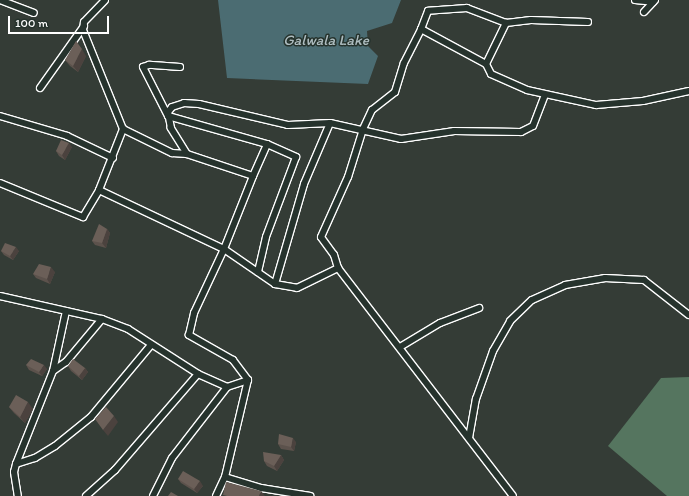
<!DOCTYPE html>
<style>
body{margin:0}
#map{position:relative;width:689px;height:496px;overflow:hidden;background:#343c36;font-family:Itim,sans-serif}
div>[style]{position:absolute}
.green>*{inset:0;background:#55755f}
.water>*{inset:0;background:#4b6c72}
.roads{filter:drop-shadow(1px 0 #fff) drop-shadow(-1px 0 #fff) drop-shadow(0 1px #fff) drop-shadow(0 -1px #fff)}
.minor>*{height:6px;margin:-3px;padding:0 3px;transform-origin:3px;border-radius:3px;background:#26332d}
.wall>*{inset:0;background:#5c524c}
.shaded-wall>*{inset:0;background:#4b423e}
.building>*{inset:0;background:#6b5f58}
span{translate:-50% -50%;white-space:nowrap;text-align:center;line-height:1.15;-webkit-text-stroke:3px #26332d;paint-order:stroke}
.water-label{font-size:15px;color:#aebdc0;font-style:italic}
.scale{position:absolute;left:8px;top:16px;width:101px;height:18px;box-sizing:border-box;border:2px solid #fff;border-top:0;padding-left:5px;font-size:12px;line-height:14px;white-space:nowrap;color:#fff;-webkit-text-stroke:3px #26332d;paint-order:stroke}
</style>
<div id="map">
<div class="green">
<div style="clip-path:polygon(689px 377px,689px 496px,667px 496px,608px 446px,661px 378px)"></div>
</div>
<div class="water">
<div style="clip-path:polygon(218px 0,401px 0,392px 23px,367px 31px,368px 46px,378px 56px,368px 84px,227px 78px)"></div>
</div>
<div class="roads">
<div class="minor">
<div style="left:0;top:0;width:36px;rotate:21deg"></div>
<div style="left:635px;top:0;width:18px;rotate:6deg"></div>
<div style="left:644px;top:12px;width:16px;rotate:-47deg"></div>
<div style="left:506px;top:23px;width:25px;rotate:-7deg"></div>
<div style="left:531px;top:20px;width:57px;rotate:2deg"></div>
<div style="left:486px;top:64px;width:46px;rotate:-64deg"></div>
<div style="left:506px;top:23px;width:42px;rotate:-159deg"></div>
<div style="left:467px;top:8px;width:39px;rotate:176deg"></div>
<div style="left:428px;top:11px;width:19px;rotate:111deg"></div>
<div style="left:421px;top:29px;width:74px;rotate:28.3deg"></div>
<div style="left:486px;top:64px;width:11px;rotate:63deg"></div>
<div style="left:491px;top:74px;width:39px;rotate:24deg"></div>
<div style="left:527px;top:90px;width:71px;rotate:12.3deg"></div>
<div style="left:596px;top:105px;width:47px;rotate:-4.9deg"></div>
<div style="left:643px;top:101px;width:47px;rotate:-12.3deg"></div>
<div style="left:180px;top:67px;width:31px;rotate:-176deg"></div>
<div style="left:149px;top:65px;width:6px;rotate:162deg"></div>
<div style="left:143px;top:67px;width:55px;rotate:63deg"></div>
<div style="left:168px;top:116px;width:103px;rotate:15.8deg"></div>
<div style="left:40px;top:88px;width:76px;rotate:-54.6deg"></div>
<div style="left:0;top:116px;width:70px;rotate:16.6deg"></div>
<div style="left:67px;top:136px;width:51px;rotate:25.6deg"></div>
<div style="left:123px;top:129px;width:55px;rotate:26.1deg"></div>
<div style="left:172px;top:153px;width:15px;rotate:4deg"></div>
<div style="left:253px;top:176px;width:35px;rotate:-66deg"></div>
<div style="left:267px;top:144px;width:32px;rotate:24deg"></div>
<div style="left:296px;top:157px;width:85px;rotate:110.6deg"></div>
<div style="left:266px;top:237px;width:36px;rotate:103deg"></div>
<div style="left:0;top:183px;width:90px;rotate:22.3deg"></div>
<div style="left:83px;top:217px;width:31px;rotate:-59deg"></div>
<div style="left:99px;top:190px;width:66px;rotate:-68.5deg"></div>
<div style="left:123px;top:129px;width:107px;rotate:-112deg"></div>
<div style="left:83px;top:30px;width:8px;rotate:-83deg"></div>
<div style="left:84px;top:22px;width:30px;rotate:-46deg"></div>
<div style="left:99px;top:190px;width:138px;rotate:25.3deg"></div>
<div style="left:224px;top:249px;width:79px;rotate:-68.3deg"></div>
<div style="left:253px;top:176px;width:70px;rotate:-161.6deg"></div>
<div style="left:187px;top:154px;width:31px;rotate:-122deg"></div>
<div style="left:171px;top:128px;width:16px;rotate:-101deg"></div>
<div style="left:168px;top:112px;width:6px;rotate:-51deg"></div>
<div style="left:172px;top:107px;width:13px;rotate:-18deg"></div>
<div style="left:184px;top:103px;width:15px;rotate:4deg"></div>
<div style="left:199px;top:104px;width:91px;rotate:13.3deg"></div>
<div style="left:288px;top:125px;width:42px;rotate:-2.7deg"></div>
<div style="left:330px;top:123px;width:73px;rotate:12.7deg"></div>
<div style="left:401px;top:139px;width:54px;rotate:-8.6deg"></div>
<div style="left:454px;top:131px;width:67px;rotate:0.9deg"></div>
<div style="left:521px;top:132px;width:13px;rotate:-27deg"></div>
<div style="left:533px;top:126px;width:33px;rotate:-69deg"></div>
<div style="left:338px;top:268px;width:287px;rotate:52.5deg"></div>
<div style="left:275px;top:284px;width:104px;rotate:-73.8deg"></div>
<div style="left:304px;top:184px;width:66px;rotate:-66.9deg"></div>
<div style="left:0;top:296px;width:105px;rotate:12.7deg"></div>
<div style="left:102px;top:319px;width:28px;rotate:21deg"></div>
<div style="left:128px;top:329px;width:83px;rotate:32.7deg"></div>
<div style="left:66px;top:311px;width:61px;rotate:102.2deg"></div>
<div style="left:53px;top:371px;width:100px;rotate:111.7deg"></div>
<div style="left:16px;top:464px;width:20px;rotate:-18deg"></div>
<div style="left:35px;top:458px;width:23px;rotate:-31deg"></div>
<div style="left:55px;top:446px;width:46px;rotate:-38.9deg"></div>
<div style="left:91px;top:417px;width:94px;rotate:-50.2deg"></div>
<div style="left:400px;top:347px;width:47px;rotate:-31deg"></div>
<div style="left:440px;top:323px;width:42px;rotate:-21deg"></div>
<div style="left:53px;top:371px;width:16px;rotate:-35deg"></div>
<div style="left:66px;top:362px;width:56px;rotate:-50.1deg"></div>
<div style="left:248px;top:380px;width:25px;rotate:-127deg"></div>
<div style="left:233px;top:360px;width:51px;rotate:-150.4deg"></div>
<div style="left:189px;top:335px;width:23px;rotate:-77deg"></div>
<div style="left:194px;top:313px;width:71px;rotate:-64.9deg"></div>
<div style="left:224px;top:249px;width:62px;rotate:34.5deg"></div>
<div style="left:275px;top:284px;width:22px;rotate:10deg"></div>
<div style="left:297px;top:288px;width:46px;rotate:-26deg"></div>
<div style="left:338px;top:268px;width:14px;rotate:-107deg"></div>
<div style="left:334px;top:255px;width:22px;rotate:-126deg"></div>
<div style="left:321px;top:237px;width:66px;rotate:-65.8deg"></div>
<div style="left:348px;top:177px;width:50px;rotate:-72.6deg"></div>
<div style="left:363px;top:129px;width:21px;rotate:-65deg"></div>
<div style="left:372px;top:110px;width:29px;rotate:-38deg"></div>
<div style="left:395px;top:92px;width:30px;rotate:-73deg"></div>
<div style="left:404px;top:63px;width:38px;rotate:-63deg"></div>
<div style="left:469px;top:438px;width:40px;rotate:-80deg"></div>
<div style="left:476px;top:399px;width:51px;rotate:-70.5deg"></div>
<div style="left:493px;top:351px;width:34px;rotate:-60deg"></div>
<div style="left:510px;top:321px;width:30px;rotate:-44deg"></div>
<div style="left:532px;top:300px;width:36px;rotate:-24deg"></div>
<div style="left:565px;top:285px;width:41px;rotate:-9.9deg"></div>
<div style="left:605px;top:278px;width:39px;rotate:3deg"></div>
<div style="left:644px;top:280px;width:57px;rotate:37.9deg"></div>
<div style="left:16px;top:464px;width:8px;rotate:104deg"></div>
<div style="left:14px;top:472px;width:24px;rotate:81deg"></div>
<div style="left:225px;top:477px;width:38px;rotate:17deg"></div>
<div style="left:261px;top:488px;width:50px;rotate:9.3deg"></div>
<div style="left:86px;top:496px;width:39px;rotate:-42deg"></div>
<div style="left:115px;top:470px;width:127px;rotate:-49.2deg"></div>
<div style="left:198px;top:374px;width:32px;rotate:24deg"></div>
<div style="left:227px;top:387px;width:22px;rotate:-18deg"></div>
<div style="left:153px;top:496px;width:42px;rotate:-63.4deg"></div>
<div style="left:172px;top:458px;width:90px;rotate:-52.2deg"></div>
<div style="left:216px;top:496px;width:21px;rotate:-65deg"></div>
<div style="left:225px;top:477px;width:100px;rotate:-76.7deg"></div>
</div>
</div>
<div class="wall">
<div style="clip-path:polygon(86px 56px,78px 72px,70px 66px,65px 60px)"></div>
<div style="clip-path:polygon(72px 147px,65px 160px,59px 156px,56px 151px)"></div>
<div style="clip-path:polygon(107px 229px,110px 233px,106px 248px,95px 245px,92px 241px)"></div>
<div style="clip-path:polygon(1px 251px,19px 251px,13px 260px,4px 255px)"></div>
<div style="clip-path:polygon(55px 272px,50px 284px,36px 278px,33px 274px)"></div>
<div style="clip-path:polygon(26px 365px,47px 369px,42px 376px,29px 370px)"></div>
<div style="clip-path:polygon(68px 366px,85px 368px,88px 372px,82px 380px,71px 371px)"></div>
<div style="clip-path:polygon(9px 407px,33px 409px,25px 423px,14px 413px)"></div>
<div style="clip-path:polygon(296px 442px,294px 451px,281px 449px,278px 444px)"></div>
<div style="clip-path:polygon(281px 455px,284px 460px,277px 471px,267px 466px,264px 461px)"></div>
<div style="clip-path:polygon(178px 479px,203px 486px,197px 493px,181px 483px)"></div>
</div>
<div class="shaded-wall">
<div style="clip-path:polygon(82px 49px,86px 56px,78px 72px,73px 66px)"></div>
<div style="clip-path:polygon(69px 143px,72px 147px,65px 160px,62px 155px)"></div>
<div style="clip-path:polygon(107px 229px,110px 233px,106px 248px,102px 243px)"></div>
<div style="clip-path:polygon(16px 247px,19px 251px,13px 260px,10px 256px)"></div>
<div style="clip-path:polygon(51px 267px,55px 272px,50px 284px,47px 279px)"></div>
<div style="clip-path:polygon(44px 365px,47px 369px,42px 376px,39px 372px)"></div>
<div style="clip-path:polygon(85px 368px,88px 372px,82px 380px,79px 376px)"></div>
<div style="clip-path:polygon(28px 402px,33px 409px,25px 423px,20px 417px)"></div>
<div style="clip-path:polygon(114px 416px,118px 422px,108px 436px,103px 430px)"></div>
<div style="clip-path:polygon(293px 438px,296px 442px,294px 451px,291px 447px)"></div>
<div style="clip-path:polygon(281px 455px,284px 460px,277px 471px,274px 466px)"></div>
<div style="clip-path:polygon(200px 481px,203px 486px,197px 493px,194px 489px)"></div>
<div style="clip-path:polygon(261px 491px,265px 496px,259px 496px)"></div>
</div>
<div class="building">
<div style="clip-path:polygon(76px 41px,82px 49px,73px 66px,65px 60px)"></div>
<div style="clip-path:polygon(61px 140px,69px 143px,62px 155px,56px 151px)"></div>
<div style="clip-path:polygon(99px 224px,107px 229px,102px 243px,92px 241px)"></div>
<div style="clip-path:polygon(5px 243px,16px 247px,10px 256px,1px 251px)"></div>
<div style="clip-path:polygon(39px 264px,51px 267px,47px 279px,33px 274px)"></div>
<div style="clip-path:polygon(31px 359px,44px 365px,39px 372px,26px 365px)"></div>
<div style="clip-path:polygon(73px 359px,85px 368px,79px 376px,68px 366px)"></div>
<div style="clip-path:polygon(16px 395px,28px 402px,20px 417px,9px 407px)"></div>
<div style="clip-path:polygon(106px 407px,114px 416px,103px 430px,95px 419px)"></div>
<div style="clip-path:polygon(279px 434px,293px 438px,291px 447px,278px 444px)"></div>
<div style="clip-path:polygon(263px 452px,281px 455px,274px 466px,264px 461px)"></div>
<div style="clip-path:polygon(183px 471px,200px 481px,194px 489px,178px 479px)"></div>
<div style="clip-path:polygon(226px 482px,261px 491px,259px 496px,227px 496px,223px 495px)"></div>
<div style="clip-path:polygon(171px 492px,178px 496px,168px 496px)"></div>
</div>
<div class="water-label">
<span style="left:326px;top:41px">Galwala Lake</span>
</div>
<div class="scale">100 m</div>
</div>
